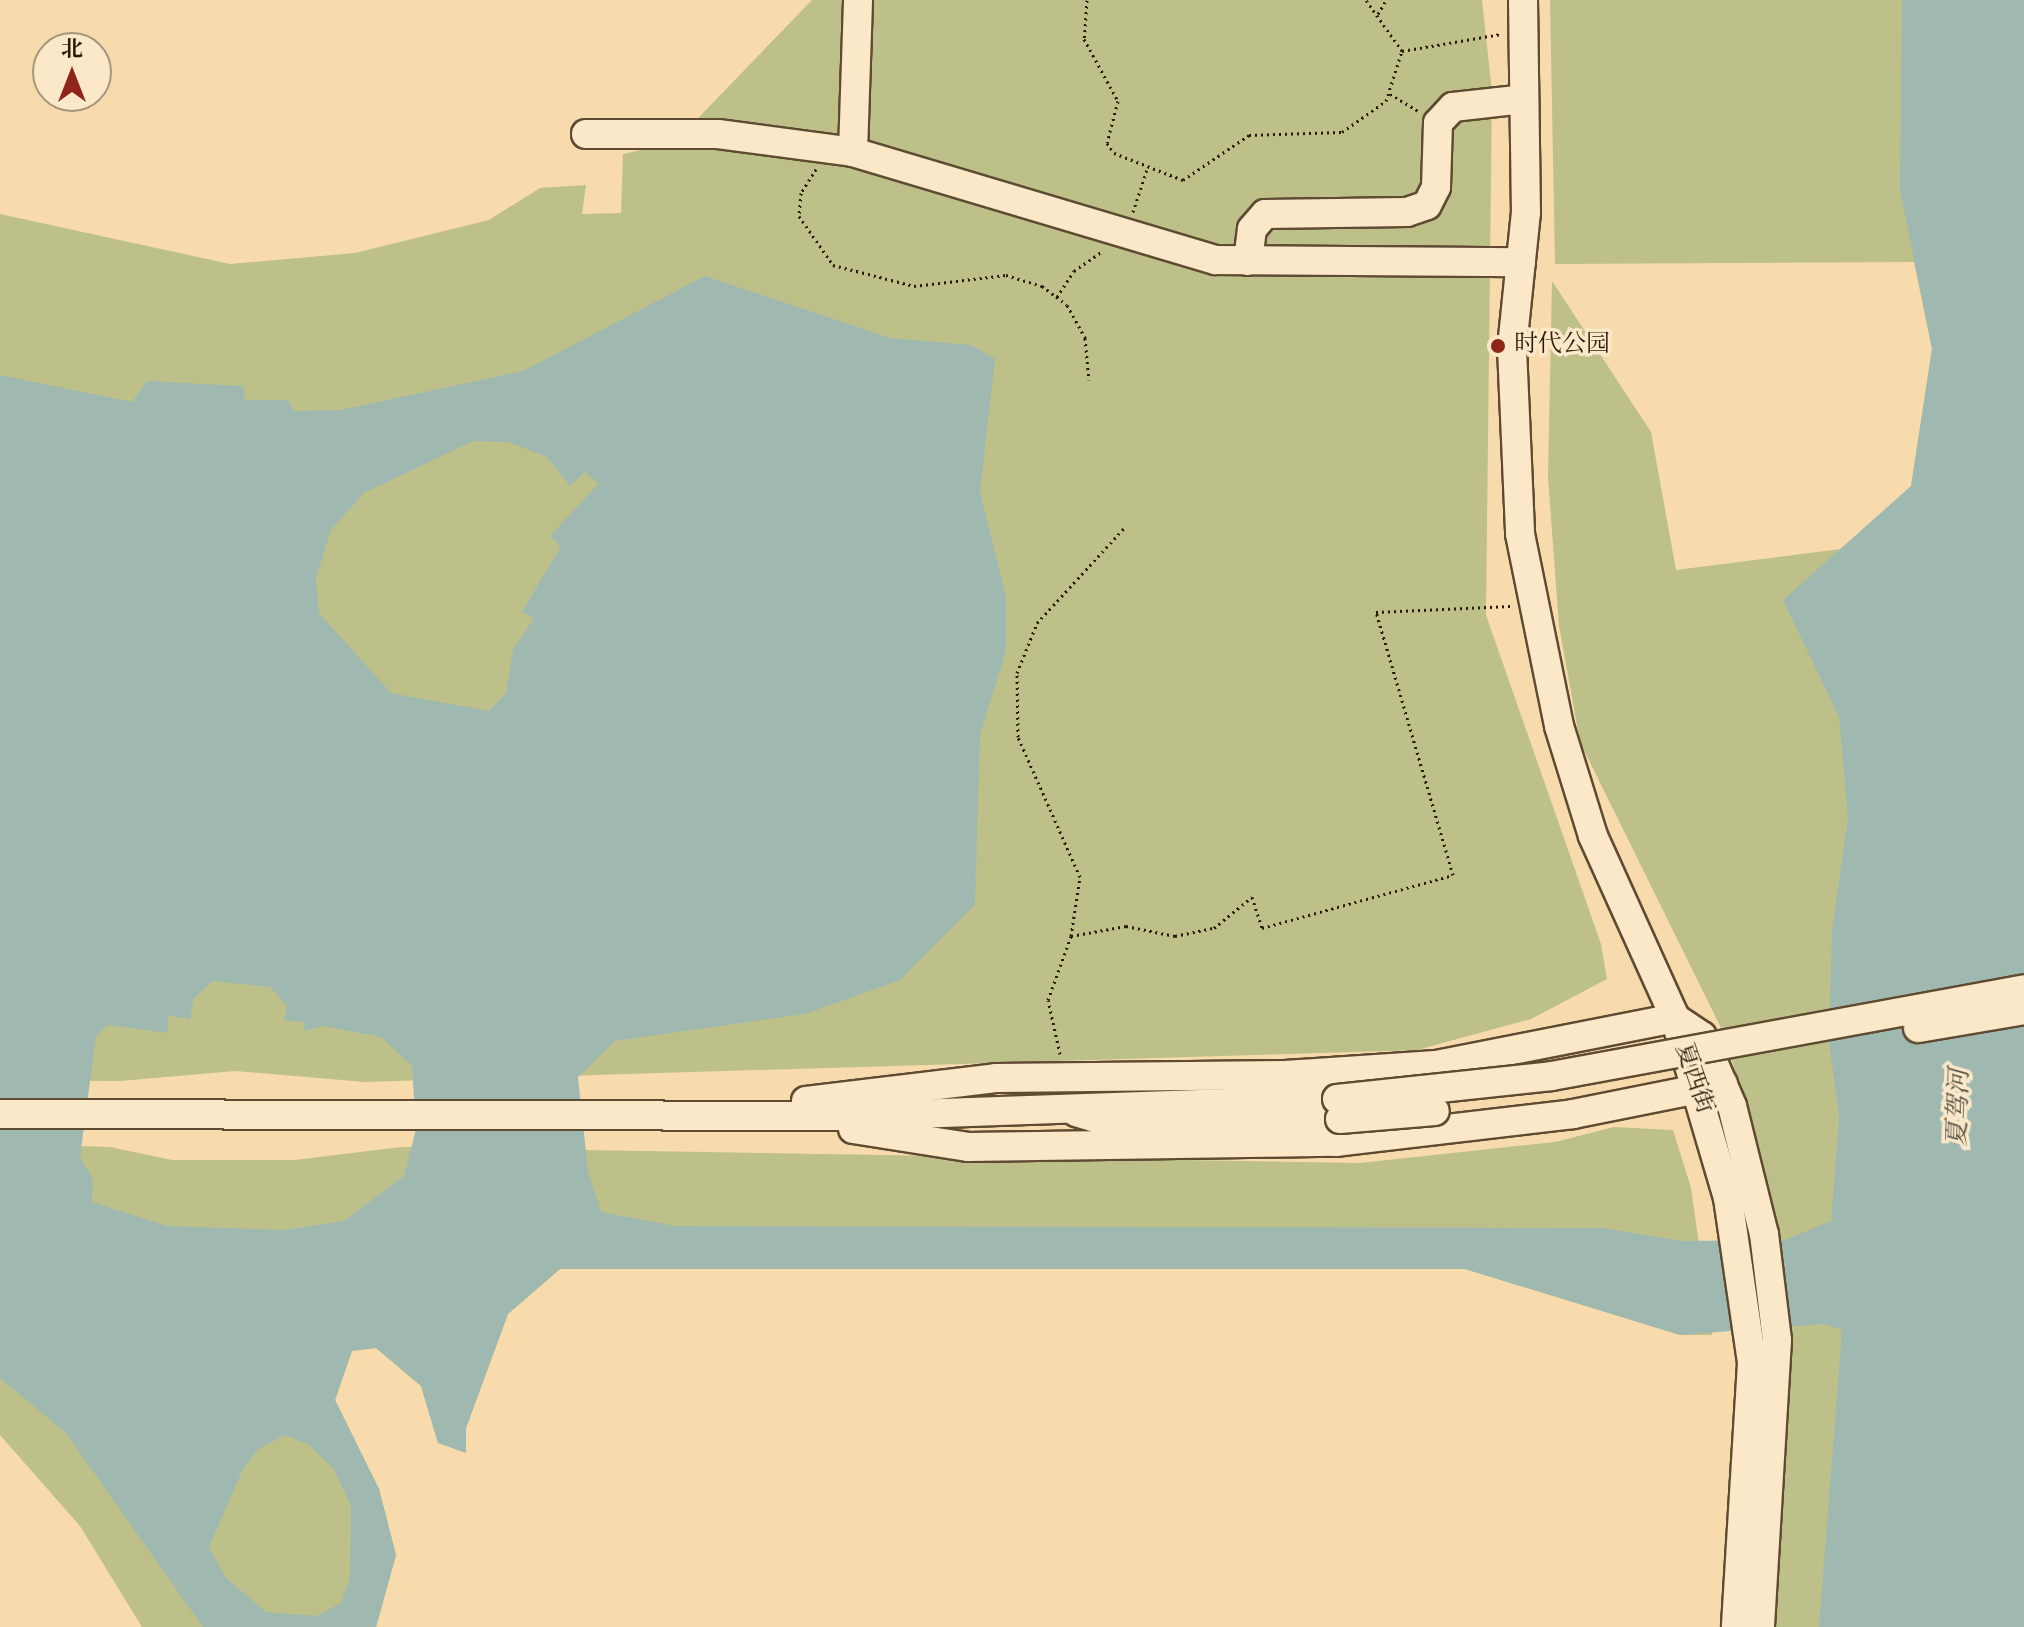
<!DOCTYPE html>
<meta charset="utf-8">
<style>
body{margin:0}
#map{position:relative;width:2024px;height:1627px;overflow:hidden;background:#f7dbac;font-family:"Old Standard TT","Noto Serif SC",serif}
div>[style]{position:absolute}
.green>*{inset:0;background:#bdc089}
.water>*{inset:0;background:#9fb9b1}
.path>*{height:3px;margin-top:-1.5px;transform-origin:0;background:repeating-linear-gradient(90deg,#2c190a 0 2px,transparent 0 6px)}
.roads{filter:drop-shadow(2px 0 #5f4a32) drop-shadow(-2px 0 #5f4a32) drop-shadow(0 2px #5f4a32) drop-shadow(0 -2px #5f4a32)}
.minor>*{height:28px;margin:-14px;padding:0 14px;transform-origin:14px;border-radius:14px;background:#fae8c9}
.bridges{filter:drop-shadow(2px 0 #5f4a32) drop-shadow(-2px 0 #5f4a32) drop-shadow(0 2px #5f4a32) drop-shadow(0 -2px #5f4a32)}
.minor-bridge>*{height:28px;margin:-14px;padding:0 14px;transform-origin:14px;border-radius:14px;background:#fae8c9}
.dots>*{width:22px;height:22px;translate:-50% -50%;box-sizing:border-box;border:4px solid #fae8c9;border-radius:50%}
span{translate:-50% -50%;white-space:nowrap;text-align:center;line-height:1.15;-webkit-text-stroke:7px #fae8c9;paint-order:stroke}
.poi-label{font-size:24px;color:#2c190a}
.left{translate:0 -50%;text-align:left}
.street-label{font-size:24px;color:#2c190a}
.water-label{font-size:26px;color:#545144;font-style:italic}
.north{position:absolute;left:32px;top:32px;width:80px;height:80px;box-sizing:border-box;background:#fae8c9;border:2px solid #a8957d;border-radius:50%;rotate:0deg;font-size:22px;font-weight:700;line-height:32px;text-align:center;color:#2c190a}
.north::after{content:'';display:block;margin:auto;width:28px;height:36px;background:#8f2418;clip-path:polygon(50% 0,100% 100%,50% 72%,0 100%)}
</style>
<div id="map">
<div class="green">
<div style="clip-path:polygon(812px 0,1482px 0,1492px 92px,1486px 615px,1601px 944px,1607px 979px,1531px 1019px,1417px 1050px,365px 1082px,235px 1071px,120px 1081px,0 1080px,0 214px,230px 264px,355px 253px,489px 220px,540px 188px,586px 185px,582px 214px,621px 213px,623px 154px,674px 143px)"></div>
<div style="clip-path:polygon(1550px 0,2024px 0,2024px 1627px,1773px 1627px,1789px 1402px,1787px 1297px,1754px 1135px,1724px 1034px,1580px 742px,1559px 626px,1548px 477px,1552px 281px,1651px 432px,1676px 570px,1841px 549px,1911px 487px,1932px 349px,1914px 262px,1555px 264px)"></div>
<div style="clip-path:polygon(1614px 1127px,1673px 1130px,1691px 1188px,1712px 1335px,1680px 1335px,1465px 1269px,560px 1269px,508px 1314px,466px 1428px,438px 1443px,421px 1386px,376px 1348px,352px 1351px,335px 1400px,379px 1489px,396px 1555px,376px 1627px,142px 1627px,80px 1526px,0 1435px,0 1144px,110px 1147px,172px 1160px,295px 1160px,401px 1147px,1360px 1163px,1555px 1142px)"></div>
</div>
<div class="water">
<div style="clip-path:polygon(evenodd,1902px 0,2024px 0,2024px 1627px,1819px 1627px,1842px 1330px,1824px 1324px,1680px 1335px,1465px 1269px,560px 1269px,508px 1314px,466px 1428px,466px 1453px,438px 1443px,421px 1386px,376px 1348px,352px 1351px,335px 1400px,379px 1489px,396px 1555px,376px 1627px,203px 1627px,66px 1433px,0 1378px,0 375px,132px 402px,147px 381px,243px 386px,245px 400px,288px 400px,294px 411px,341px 410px,523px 371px,705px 276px,890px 338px,971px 345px,995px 359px,980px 492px,1006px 596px,1006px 651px,980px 735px,975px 904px,900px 980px,805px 1014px,615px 1041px,578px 1077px,588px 1171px,601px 1212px,675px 1226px,1602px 1228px,1682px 1241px,1785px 1240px,1831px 1221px,1839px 1118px,1829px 1041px,1832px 930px,1848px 818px,1839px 717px,1783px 600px,1911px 486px,1932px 349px,1900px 190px,1902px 0,473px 441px,508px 442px,547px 457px,570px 486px,585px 472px,599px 483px,550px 536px,561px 546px,522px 612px,534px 618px,513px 650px,506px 693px,489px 711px,391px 693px,319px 613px,316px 578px,331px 530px,364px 493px,473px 441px,1902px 0,213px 981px,270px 987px,287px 1006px,284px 1020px,305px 1022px,304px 1031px,324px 1026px,381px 1037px,412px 1066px,416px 1129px,404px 1176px,344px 1221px,285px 1230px,167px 1226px,92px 1202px,93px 1180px,80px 1157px,96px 1036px,108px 1025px,168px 1033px,168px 1016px,190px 1019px,194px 998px,213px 981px,1902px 0,285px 1435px,309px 1445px,334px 1469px,351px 1506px,350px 1578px,341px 1603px,317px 1616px,266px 1612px,226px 1578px,209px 1547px,242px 1471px,258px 1449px,285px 1435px)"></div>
</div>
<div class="path">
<div style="left:1087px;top:0;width:39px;rotate:94deg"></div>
<div style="left:1084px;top:39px;width:71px;rotate:61.3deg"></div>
<div style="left:1118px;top:101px;width:43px;rotate:104.7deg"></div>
<div style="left:1107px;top:143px;width:12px;rotate:55deg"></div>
<div style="left:1114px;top:153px;width:74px;rotate:21.4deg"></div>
<div style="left:1183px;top:180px;width:80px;rotate:-34.3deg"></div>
<div style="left:1249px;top:135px;width:93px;rotate:-1.8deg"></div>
<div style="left:1342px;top:132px;width:54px;rotate:-35.2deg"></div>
<div style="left:1386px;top:101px;width:52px;rotate:-72.3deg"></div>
<div style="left:1402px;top:51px;width:62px;rotate:-125.2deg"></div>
<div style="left:1378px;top:14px;width:16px;rotate:-60deg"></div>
<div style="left:1402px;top:51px;width:99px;rotate:-9.8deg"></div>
<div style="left:1390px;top:94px;width:33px;rotate:31deg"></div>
<div style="left:816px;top:169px;width:28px;rotate:122deg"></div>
<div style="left:801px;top:193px;width:23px;rotate:95deg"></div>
<div style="left:799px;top:216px;width:60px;rotate:55.2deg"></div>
<div style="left:833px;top:265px;width:84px;rotate:14.5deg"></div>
<div style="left:914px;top:286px;width:93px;rotate:-6.8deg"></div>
<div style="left:1006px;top:275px;width:38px;rotate:17deg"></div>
<div style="left:1042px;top:286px;width:31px;rotate:37deg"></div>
<div style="left:1067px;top:305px;width:38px;rotate:61deg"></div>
<div style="left:1085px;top:338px;width:42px;rotate:84.6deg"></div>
<div style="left:1133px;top:212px;width:48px;rotate:-71.9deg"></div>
<div style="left:1057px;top:297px;width:31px;rotate:-57deg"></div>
<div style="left:1074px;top:271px;width:35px;rotate:-35deg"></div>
<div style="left:1071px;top:936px;width:56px;rotate:-10.3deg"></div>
<div style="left:1126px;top:926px;width:50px;rotate:11.5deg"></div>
<div style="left:1175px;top:936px;width:40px;rotate:-12deg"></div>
<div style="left:1214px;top:928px;width:49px;rotate:-39.2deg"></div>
<div style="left:1252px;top:897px;width:33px;rotate:72deg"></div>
<div style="left:1262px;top:928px;width:198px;rotate:-15.5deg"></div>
<div style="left:1453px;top:875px;width:274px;rotate:-106.3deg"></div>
<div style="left:1376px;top:612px;width:135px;rotate:-2.5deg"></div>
<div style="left:1060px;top:1054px;width:55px;rotate:-102.5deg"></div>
<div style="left:1048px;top:1000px;width:68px;rotate:-70.2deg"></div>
<div style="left:1071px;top:936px;width:60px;rotate:-81.3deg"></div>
<div style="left:1080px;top:877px;width:153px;rotate:-113.9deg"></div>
<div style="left:1018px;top:737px;width:64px;rotate:-90.9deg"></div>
<div style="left:1017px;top:673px;width:54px;rotate:-68.2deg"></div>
<div style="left:1037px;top:623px;width:130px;rotate:-47.5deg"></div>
</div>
<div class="roads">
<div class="minor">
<div style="left:1523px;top:0;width:212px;rotate:89.2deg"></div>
<div style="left:1526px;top:212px;width:137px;rotate:95.9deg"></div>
<div style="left:1512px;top:348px;width:186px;rotate:87.5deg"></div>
<div style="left:1520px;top:534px;width:196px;rotate:78.5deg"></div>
<div style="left:1559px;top:726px;width:115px;rotate:72.8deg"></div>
<div style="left:1593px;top:836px;width:200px;rotate:65.7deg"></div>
<div style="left:1675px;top:1018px;width:188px;rotate:73.6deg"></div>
<div style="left:1728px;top:1198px;width:167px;rotate:81.7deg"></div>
<div style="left:1752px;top:1363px;width:264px;rotate:93.5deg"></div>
<div style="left:586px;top:134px;width:132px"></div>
<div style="left:718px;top:134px;width:136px;rotate:7.6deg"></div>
<div style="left:853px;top:152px;width:378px;rotate:16.6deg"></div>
<div style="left:1215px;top:260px;width:306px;rotate:0.4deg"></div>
<div style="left:853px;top:152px;width:152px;rotate:-88.1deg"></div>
<div style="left:1248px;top:261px;width:32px;rotate:-83deg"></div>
<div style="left:1252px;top:229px;width:20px;rotate:-49deg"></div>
<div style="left:1265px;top:214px;width:142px;rotate:-0.8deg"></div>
<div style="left:1407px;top:212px;width:21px;rotate:-19deg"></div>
<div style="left:1427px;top:205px;width:20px;rotate:-63deg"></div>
<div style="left:1436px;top:187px;width:64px;rotate:-88.2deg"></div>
<div style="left:1438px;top:123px;width:22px;rotate:-47deg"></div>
<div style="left:1453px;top:107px;width:71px;rotate:-6.4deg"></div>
<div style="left:1675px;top:1018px;width:32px;rotate:34deg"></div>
<div style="left:1702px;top:1036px;width:76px;rotate:66.8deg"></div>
<div style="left:1732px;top:1106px;width:132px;rotate:76deg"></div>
<div style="left:1764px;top:1234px;width:107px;rotate:83deg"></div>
<div style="left:1777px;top:1340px;width:288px;rotate:93.4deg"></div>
<div style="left:806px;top:1101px;width:191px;rotate:-6.9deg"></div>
<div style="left:996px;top:1078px;width:289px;rotate:-0.6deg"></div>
<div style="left:1285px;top:1075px;width:151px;rotate:-3.8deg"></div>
<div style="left:1436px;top:1065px;width:244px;rotate:-11.1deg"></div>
<div style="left:1076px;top:1112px;width:34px;rotate:17deg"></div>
<div style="left:1108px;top:1122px;width:232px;rotate:-0.7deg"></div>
<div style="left:0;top:1114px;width:856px;rotate:0.13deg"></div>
<div style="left:856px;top:1116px;width:481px;rotate:-2deg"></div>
<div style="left:853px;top:1129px;width:116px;rotate:8.9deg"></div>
<div style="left:968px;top:1147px;width:368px;rotate:-0.8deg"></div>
<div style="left:1336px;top:1142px;width:239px;rotate:-6.7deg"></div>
<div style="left:1573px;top:1114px;width:153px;rotate:-11.3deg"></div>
</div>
</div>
<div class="bridges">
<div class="minor-bridge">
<div style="left:1918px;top:1028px;width:108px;rotate:-9.6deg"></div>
<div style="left:1337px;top:1099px;width:216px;rotate:-6.1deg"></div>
<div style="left:1552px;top:1076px;width:480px;rotate:-10.4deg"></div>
<div style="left:1340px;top:1119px;width:95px;rotate:-4.8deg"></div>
</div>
</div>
<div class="dots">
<div style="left:1498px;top:346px;background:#8f2418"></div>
</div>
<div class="poi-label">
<span class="left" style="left:1514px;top:346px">时代公园</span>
</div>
<div class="street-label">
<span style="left:1693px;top:1079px;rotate:71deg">夏西街</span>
</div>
<div class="water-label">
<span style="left:1960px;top:1108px;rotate:-88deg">夏驾河</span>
</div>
<div class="north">北</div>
</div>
